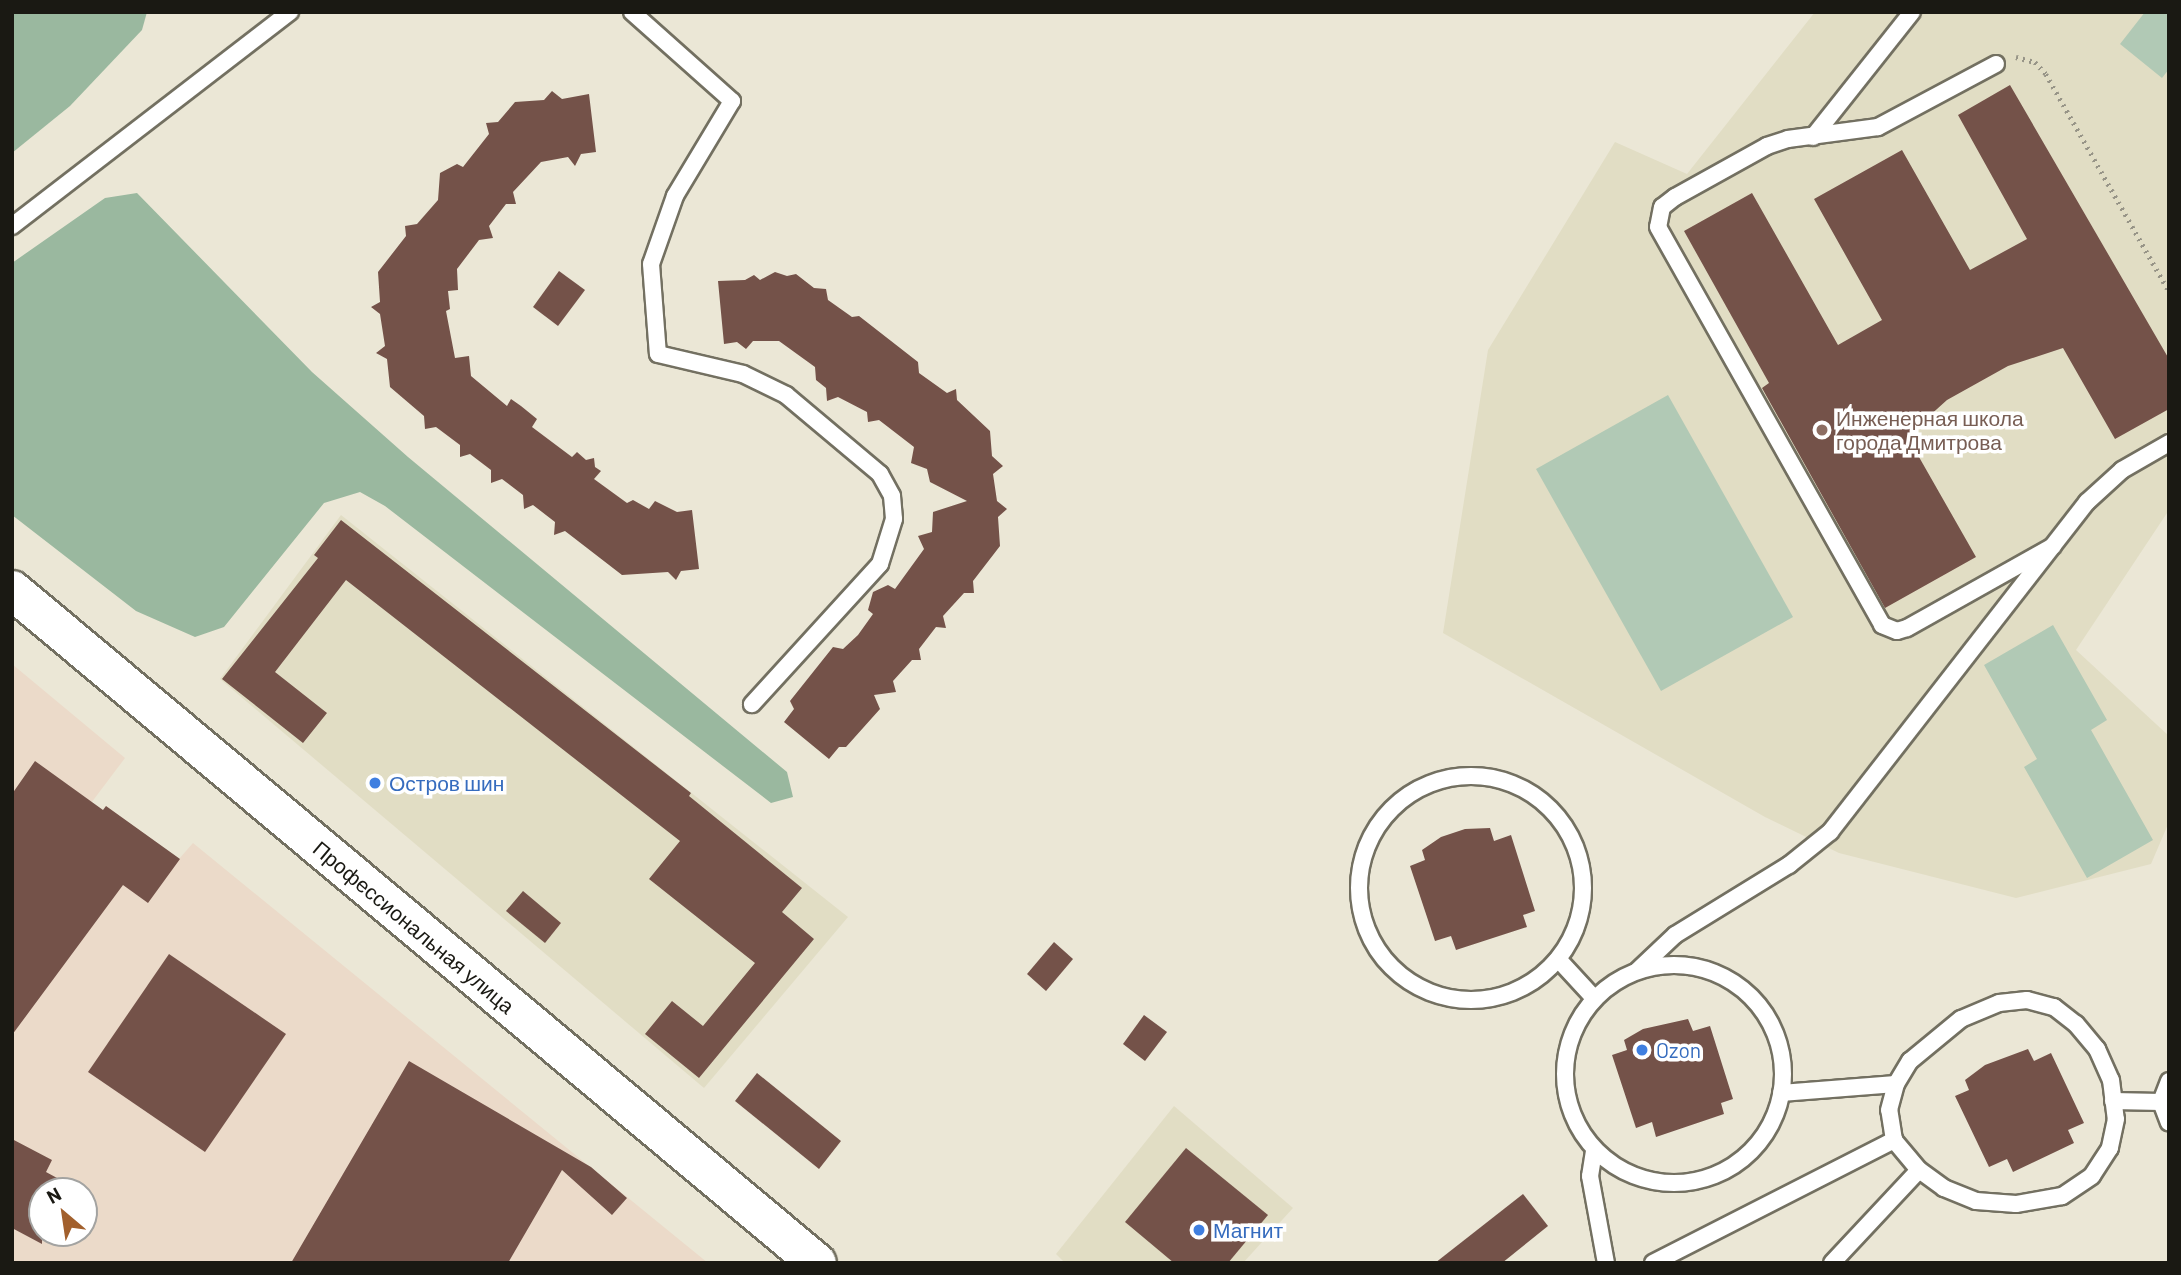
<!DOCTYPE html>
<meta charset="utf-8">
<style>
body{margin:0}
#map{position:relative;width:2181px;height:1275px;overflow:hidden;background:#ebe7d6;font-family:Barlow,sans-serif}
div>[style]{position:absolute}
.built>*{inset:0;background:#e1ddc4}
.industrial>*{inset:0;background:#ebdac9}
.green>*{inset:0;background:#b1c9b5}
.forest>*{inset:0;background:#9ab89f}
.building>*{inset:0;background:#745249}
.path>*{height:4.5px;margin-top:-2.25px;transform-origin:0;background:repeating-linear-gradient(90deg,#979487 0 2px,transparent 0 7px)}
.roads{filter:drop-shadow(2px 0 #737061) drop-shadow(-2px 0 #737061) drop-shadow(0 2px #737061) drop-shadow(0 -2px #737061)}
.service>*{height:16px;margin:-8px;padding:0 8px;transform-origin:8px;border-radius:8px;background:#fff}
.service>.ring{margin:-8px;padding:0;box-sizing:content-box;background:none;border:16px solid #fff;border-radius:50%}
.secondary>*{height:38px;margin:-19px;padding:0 19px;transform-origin:19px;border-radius:19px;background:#fff}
.dots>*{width:19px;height:19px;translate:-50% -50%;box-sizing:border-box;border:4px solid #fff;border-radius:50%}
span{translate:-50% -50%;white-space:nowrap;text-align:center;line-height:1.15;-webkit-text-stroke:7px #fff;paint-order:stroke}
.education-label{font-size:21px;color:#785e54}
.left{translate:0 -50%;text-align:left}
.shop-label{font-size:21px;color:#366cbe}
.street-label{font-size:21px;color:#1a1913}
.frame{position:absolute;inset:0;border:14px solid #1a1913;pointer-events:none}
.north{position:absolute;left:28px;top:1177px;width:70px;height:70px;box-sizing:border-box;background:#fff;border:2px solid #a3a3a1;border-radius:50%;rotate:331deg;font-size:19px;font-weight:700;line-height:28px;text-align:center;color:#1a1913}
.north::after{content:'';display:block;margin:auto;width:24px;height:32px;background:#a2602d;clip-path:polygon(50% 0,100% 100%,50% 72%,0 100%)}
</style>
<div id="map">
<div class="built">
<div style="clip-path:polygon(1815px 12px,2169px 12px,2169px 510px,2076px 650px,2169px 736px,2169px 822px,2151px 864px,2016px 898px,1839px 853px,1765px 817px,1443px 633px,1488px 350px,1615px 142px,1687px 174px)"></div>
<div style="clip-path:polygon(341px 515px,848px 917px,704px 1088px,220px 679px)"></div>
<div style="clip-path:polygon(1174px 1106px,1293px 1208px,1243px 1263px,1065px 1263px,1056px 1254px)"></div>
</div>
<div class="industrial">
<div style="clip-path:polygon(12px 664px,125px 758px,12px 908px)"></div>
<div style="clip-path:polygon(evenodd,106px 806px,179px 859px,193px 843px,708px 1263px,12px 1263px,12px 934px,106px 806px,42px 1191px,84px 1191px,84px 1233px,42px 1233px,42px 1191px)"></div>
</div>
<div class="green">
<div style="clip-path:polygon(2145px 12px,2169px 12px,2169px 69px,2162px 78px,2120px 44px)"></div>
<div style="clip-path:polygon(1668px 395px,1793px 617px,1661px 691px,1536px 469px)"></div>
<div style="clip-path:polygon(2053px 625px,2107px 720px,2091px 730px,2153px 840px,2087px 878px,2024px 767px,2037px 759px,1984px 665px)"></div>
</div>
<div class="forest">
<div style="clip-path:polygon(12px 12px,147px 12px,142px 30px,70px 106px,12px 153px)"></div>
<div style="clip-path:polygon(137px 193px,312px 372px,408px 457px,787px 772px,793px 797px,771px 803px,385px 506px,360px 492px,324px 503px,224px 627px,195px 637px,136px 611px,12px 515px,12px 263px,105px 198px)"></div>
</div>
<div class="building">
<div style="clip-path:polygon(2010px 85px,2169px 359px,2169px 409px,2115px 439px,2063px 348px,2008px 366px,1947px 400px,1907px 436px,1976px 557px,1885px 608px,1762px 388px,1769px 383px,1684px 231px,1752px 193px,1838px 345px,1882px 320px,1814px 199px,1902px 150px,1970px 270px,2027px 239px,1958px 115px)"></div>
<div style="clip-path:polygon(552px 91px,562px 99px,589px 94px,596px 152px,581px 154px,575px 166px,568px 157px,541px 162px,513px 192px,516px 204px,506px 204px,489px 226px,493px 238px,479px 240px,457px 269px,458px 290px,448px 291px,450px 309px,446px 311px,455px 358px,469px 356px,471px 376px,507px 406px,511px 399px,521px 406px,537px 419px,532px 427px,572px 457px,577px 452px,586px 460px,594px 458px,595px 467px,601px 471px,594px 479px,627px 503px,633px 500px,649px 509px,655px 501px,677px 512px,692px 510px,699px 569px,681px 571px,676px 580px,668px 572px,622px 575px,565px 531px,554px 535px,555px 522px,533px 505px,524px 509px,523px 495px,502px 479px,491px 483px,491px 470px,470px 454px,460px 457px,460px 445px,436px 427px,425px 429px,424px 416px,390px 387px,387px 359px,376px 353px,385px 346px,380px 314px,371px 307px,380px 302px,378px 272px,406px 236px,405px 226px,417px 224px,438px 200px,440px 173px,457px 164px,463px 167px,489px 134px,486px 123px,498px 122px,515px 102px,544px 100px)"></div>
<div style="clip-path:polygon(559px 271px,585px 290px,558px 326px,533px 307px)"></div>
<div style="clip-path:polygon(775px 272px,787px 276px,796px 274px,814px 288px,826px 289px,828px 300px,852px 317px,859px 316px,918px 362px,919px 373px,947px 393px,956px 389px,957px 400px,990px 431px,992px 456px,1003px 466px,993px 474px,997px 501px,1007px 509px,998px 517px,1000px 546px,973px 581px,974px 593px,964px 593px,943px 616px,946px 628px,936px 627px,919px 649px,921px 660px,912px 660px,893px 681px,896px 692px,874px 695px,880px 709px,846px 747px,839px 747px,829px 759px,784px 722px,794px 709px,790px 701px,833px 647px,843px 649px,858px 635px,873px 614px,868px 610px,873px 592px,888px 585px,895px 589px,924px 549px,918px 536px,932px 532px,933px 512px,967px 501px,930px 482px,927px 469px,911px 463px,914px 447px,879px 420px,868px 422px,867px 412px,838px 397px,827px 401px,826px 388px,816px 380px,815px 367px,779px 341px,753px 341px,746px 349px,737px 342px,724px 344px,718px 281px,745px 280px,754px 275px,760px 280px)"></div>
<div style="clip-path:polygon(341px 520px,691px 793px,689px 796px,802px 888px,782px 912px,814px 939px,699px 1078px,645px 1034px,672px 1001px,703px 1026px,755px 963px,649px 879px,680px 841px,346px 580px,275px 672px,327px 713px,303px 743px,222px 679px,318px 558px,314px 555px)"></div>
<div style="clip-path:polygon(35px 761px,103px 810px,106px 806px,180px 859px,148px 903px,123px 885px,12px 1035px,12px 794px)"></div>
<div style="clip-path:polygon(1490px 828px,1494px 841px,1511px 835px,1535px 911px,1523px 915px,1527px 927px,1456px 950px,1451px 936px,1435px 941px,1410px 866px,1425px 860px,1422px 850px,1441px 837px,1465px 829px)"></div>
<div style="clip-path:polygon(523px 891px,561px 923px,545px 943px,506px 911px)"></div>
<div style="clip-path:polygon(1054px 942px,1073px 959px,1046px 991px,1027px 974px)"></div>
<div style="clip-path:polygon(169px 954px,286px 1034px,205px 1152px,88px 1072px)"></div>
<div style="clip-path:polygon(1144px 1015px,1167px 1032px,1145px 1061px,1123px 1044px)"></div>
<div style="clip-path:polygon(1688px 1019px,1693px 1031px,1710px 1026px,1733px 1099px,1721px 1103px,1724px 1114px,1656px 1137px,1652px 1122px,1636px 1128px,1612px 1055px,1627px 1050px,1624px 1040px,1643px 1029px)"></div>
<div style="clip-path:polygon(2028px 1049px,2034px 1061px,2051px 1053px,2084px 1123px,2068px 1130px,2074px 1143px,2013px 1172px,2007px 1159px,1989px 1167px,1955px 1096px,1969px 1090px,1965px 1080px,1985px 1065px)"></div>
<div style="clip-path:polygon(409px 1061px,591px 1167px,627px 1198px,612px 1215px,562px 1170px,508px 1263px,291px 1263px)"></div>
<div style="clip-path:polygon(757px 1073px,841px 1141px,819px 1169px,735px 1101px)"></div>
<div style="clip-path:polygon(12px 1139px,52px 1160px,46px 1172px,81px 1191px,42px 1191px,42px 1244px,12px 1228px)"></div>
<div style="clip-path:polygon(1186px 1148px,1268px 1215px,1228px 1263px,1174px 1263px,1125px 1222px)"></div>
<div style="clip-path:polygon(1523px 1194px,1548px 1226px,1502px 1263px,1435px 1263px)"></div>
</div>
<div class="path">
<div style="left:2016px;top:57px;width:20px;rotate:15deg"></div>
<div style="left:2035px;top:62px;width:16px;rotate:47deg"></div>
<div style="left:2046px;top:74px;width:249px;rotate:60.5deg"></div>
</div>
<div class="roads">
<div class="service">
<div style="left:632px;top:12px;width:134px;rotate:41.7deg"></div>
<div style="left:732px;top:101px;width:111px;rotate:121deg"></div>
<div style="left:675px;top:196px;width:72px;rotate:109.4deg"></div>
<div style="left:651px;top:264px;width:90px;rotate:85.6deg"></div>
<div style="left:658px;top:354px;width:87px;rotate:13.2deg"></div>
<div style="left:743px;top:374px;width:48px;rotate:26deg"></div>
<div style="left:786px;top:395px;width:123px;rotate:40deg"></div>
<div style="left:880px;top:474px;width:25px;rotate:61deg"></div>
<div style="left:892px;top:496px;width:23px;rotate:85deg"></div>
<div style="left:894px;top:519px;width:47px;rotate:107.3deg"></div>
<div style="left:880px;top:564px;width:190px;rotate:132.4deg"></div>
<div style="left:1996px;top:64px;width:134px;rotate:151.9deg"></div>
<div style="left:1878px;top:127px;width:91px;rotate:172.4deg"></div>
<div style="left:1788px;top:139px;width:22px;rotate:162deg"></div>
<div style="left:1767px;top:146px;width:105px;rotate:151deg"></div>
<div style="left:1675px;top:197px;width:16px;rotate:142deg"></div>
<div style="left:1662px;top:207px;width:20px;rotate:101deg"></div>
<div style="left:1658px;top:227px;width:457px;rotate:60.6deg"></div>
<div style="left:1882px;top:625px;width:16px;rotate:22deg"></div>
<div style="left:1897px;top:631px;width:10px;rotate:-17deg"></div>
<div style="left:1907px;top:628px;width:167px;rotate:-29.3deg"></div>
<div style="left:1813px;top:137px;width:159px;rotate:-51.6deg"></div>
<div style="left:12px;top:226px;width:351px;rotate:-37.6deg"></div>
<div class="ring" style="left:1359px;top:776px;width:208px;height:208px"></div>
<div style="left:1558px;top:959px;width:53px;rotate:47.3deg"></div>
<div class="ring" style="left:1565px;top:965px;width:202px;height:202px"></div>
<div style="left:1638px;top:970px;width:51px;rotate:-43.4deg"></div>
<div style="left:1675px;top:935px;width:134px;rotate:-31.6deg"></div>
<div style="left:1789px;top:865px;width:53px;rotate:-38.8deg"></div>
<div style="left:1830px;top:832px;width:418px;rotate:-52.1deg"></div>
<div style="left:2087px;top:502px;width:47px;rotate:-42.4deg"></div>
<div style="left:2122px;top:470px;width:54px;rotate:-29.9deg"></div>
<div style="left:2027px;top:1000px;width:28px;rotate:15deg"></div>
<div style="left:2054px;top:1007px;width:28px;rotate:38deg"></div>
<div style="left:2076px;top:1024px;width:33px;rotate:50deg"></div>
<div style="left:2097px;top:1049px;width:34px;rotate:66deg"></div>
<div style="left:2111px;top:1080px;width:39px;rotate:83deg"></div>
<div style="left:2116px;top:1119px;width:30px;rotate:102deg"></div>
<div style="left:2110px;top:1148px;width:33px;rotate:123deg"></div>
<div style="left:2092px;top:1176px;width:36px;rotate:146deg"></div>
<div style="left:2062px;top:1196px;width:47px;rotate:170.1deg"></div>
<div style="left:2016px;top:1204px;width:40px;rotate:-175.7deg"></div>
<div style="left:1976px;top:1201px;width:35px;rotate:-158deg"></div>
<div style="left:1944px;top:1188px;width:31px;rotate:-144deg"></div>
<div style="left:1919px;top:1170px;width:39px;rotate:-130deg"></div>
<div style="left:1894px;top:1140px;width:30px;rotate:-99deg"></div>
<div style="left:1889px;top:1110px;width:27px;rotate:-75deg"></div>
<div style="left:1896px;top:1084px;width:27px;rotate:-59deg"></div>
<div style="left:1910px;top:1061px;width:66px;rotate:-39.5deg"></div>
<div style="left:1961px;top:1019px;width:41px;rotate:-22.8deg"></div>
<div style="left:1999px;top:1003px;width:28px;rotate:-6deg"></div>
<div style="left:2169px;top:1081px;width:22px;rotate:111deg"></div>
<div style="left:2161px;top:1102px;width:22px;rotate:69deg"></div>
<div style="left:1781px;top:1093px;width:115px;rotate:-4.5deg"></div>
<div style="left:2113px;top:1101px;width:48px;rotate:1.2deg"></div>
<div style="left:1594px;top:1151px;width:25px;rotate:99deg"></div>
<div style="left:1590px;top:1176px;width:88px;rotate:79.6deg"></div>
<div style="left:1653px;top:1263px;width:271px;rotate:-27deg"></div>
<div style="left:1832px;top:1263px;width:127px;rotate:-46.9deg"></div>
</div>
<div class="secondary">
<div style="left:12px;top:590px;width:1049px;rotate:39.9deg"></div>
</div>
</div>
<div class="dots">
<div style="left:1822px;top:430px;background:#8d6e63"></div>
<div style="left:375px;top:783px;background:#3f7fe0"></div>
<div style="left:1642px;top:1050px;background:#3f7fe0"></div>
<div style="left:1199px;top:1230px;background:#3f7fe0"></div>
</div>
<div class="education-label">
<span class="left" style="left:1836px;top:430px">Инженерная школа<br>города Дмитрова</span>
</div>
<div class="shop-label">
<span class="left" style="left:389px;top:783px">Остров шин</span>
<span class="left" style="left:1656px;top:1050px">Ozon</span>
<span class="left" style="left:1213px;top:1230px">Магнит</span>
</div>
<div class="street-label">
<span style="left:414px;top:927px;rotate:40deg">Профессиональная улица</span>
</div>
<div class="frame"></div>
<div class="north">N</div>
</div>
